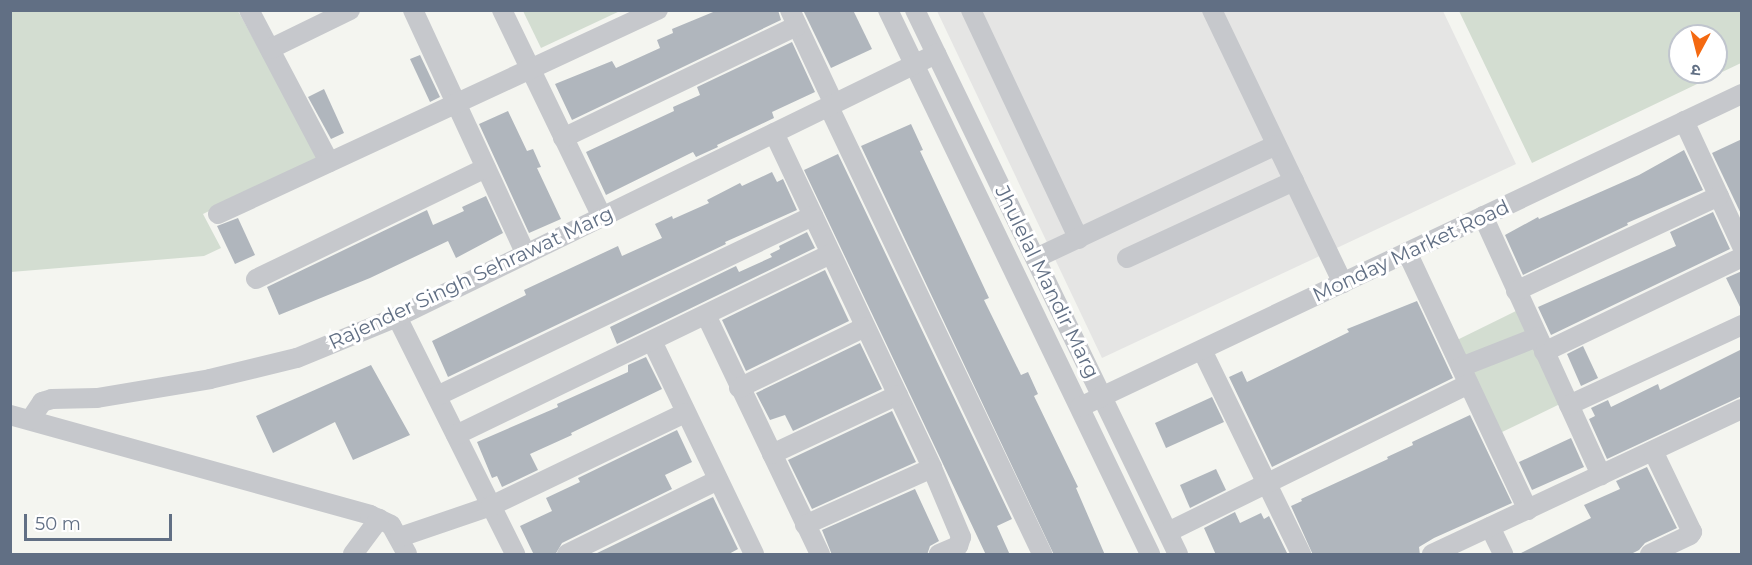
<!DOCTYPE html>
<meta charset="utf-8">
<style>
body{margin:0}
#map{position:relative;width:1752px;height:565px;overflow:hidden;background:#f4f5f0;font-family:Montserrat,"Noto Sans Devanagari",sans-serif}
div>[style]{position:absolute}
.built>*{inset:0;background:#e5e5e4}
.green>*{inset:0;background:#d3ddd1}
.building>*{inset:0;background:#b0b6bd}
.minor>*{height:20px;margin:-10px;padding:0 10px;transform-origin:10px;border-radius:10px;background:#c6c8cc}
span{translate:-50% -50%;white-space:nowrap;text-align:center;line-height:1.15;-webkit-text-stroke:6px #fff;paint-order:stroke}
.street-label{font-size:20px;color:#616f84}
.frame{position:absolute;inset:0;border:12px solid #616f84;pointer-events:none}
.north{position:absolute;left:1668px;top:24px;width:60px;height:60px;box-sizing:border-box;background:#fff;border:2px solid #c0c5ce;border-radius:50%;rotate:187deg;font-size:16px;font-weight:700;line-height:24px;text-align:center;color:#616f84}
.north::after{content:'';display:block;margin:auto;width:21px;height:27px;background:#f46911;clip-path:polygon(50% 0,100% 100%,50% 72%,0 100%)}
.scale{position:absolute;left:24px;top:514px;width:148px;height:27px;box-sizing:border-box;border:3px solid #616f84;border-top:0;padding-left:8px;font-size:18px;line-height:21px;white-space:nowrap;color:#616f84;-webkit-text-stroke:4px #fff;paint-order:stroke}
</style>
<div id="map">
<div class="built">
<div style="clip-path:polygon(937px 11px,1443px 11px,1516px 164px,1102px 358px)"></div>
</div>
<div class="green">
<div style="clip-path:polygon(11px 11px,238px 11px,319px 157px,203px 214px,221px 248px,204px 256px,11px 272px)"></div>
<div style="clip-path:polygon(523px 11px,620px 11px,541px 48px)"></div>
<div style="clip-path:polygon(evenodd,1459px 11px,1741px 11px,1741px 63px,1532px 163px,1459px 11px,1680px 36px,1716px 36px,1716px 72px,1680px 72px,1680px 36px)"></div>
<div style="clip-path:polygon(1516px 311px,1562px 403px,1500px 433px,1455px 341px)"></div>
</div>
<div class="building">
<div style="clip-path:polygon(718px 10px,778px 10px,781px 20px,572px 120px,555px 84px,612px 61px,616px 68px,660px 48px,657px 40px,673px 33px,672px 29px)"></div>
<div style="clip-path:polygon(803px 10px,853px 10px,872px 49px,831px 68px)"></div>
<div style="clip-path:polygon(792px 42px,815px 92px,772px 112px,774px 118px,717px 145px,718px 147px,696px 157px,693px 152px,606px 195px,586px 152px,674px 111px,673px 107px,700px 95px,697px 87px)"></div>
<div style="clip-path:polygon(420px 55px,440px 97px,430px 102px,410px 59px)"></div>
<div style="clip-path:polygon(324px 89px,344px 133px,331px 139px,308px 97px)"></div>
<div style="clip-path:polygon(508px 111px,527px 151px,533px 149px,541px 167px,537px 168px,561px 219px,529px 233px,479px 124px)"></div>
<div style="clip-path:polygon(911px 124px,923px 150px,920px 151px,989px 298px,984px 300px,1021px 375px,1028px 372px,1038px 394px,1034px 396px,1078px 487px,1076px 488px,1105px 555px,1054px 555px,861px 146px)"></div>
<div style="clip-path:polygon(1742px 139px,1742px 216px,1712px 153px)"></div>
<div style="clip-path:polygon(1684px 150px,1703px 190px,1627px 223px,1628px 225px,1523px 275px,1505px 235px,1538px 217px,1539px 219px,1639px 175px)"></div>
<div style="clip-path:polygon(838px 154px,1012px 519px,997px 526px,1010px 555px,986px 555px,804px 170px)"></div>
<div style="clip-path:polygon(772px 172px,777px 182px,783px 179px,797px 210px,725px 242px,726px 244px,448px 377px,432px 341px,526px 295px,524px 290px,618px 246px,622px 256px,662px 238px,655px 224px,672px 216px,673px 219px,709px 203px,707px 200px,740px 183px,742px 186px)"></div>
<div style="clip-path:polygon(486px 196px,503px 233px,456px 258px,448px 241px,370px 278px,279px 315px,267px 287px,427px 210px,433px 225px,464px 211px,462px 207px)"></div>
<div style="clip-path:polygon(1713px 212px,1730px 249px,1551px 335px,1538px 307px,1676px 246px,1670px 232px)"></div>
<div style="clip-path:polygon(238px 218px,255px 255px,235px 264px,217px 226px)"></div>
<div style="clip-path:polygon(807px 232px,815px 248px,617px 344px,610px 327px,736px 266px,739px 272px,772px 257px,770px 254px,780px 249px,779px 246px)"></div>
<div style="clip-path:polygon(825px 270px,849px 321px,746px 371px,722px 320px)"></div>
<div style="clip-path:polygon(1742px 271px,1742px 311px,1726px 278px)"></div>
<div style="clip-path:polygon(1417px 301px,1453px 378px,1272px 467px,1229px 377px,1242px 371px,1247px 382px,1349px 332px,1347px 329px)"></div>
<div style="clip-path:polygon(860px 343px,882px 389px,793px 431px,785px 415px,770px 420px,756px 393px)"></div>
<div style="clip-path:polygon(1583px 346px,1598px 378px,1581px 386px,1567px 354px)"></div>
<div style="clip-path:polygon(1742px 349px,1742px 396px,1607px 459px,1589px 419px,1595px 416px,1591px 408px,1608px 400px,1611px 407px,1658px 384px,1660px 390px)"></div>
<div style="clip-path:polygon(646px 357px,662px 389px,571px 433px,572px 435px,530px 454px,538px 470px,502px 487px,497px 476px,492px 478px,477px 442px,558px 407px,557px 404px,628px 372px,628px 365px)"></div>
<div style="clip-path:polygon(371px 365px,410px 435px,353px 460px,335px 422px,273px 453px,256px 416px)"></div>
<div style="clip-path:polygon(1212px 397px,1224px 422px,1166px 448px,1155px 423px)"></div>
<div style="clip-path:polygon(892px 411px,916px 462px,812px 509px,788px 460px)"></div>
<div style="clip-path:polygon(1470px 415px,1512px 503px,1434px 538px,1419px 547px,1420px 555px,1313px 555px,1291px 506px,1302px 501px,1301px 499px,1388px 459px,1387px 457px,1413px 445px,1412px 442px)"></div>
<div style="clip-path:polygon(677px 430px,692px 462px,665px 475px,672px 489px,562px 543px,555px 555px,534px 555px,520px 526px,552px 511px,546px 498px,580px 482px,578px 478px)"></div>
<div style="clip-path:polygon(1571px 438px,1584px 467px,1532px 490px,1519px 462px)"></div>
<div style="clip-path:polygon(1647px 467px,1677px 528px,1645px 543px,1639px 550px,1629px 555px,1517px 555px,1591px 518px,1584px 505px,1620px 489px,1616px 481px)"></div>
<div style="clip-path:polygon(1216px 469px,1226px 490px,1190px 508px,1180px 485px)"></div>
<div style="clip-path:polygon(915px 489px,939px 541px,930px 546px,927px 555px,832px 555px,822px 530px)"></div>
<div style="clip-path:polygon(713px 497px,738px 549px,727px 555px,593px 555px)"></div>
<div style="clip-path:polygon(1235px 512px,1240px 523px,1261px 513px,1264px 519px,1269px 516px,1288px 555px,1216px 555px,1204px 528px)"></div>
</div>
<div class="minor">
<div style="left:249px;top:10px;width:172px;rotate:62.2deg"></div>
<div style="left:413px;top:10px;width:269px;rotate:65.2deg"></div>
<div style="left:502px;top:10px;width:230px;rotate:64.2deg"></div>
<div style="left:790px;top:10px;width:104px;rotate:64.9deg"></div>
<div style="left:888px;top:10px;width:604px;rotate:64.28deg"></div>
<div style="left:915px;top:10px;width:604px;rotate:64.2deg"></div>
<div style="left:971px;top:10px;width:253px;rotate:64.8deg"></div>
<div style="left:1212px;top:10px;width:303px;rotate:64.4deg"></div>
<div style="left:270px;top:49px;width:89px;rotate:-26deg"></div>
<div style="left:829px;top:107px;width:495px;rotate:64.5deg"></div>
<div style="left:1684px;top:121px;width:138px;rotate:65.1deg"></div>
<div style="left:774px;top:133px;width:370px;rotate:64.7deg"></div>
<div style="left:932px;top:468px;width:75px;rotate:67.2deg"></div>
<div style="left:961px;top:537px;width:9px;rotate:108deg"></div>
<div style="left:958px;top:546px;width:21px;rotate:157deg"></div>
<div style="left:563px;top:138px;width:259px;rotate:-25.6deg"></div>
<div style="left:218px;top:214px;width:485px;rotate:-24.9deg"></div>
<div style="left:1483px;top:216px;width:285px;rotate:65.5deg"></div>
<div style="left:1407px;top:252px;width:285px;rotate:64.9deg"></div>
<div style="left:1036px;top:258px;width:265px;rotate:-25.2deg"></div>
<div style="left:1127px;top:258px;width:184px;rotate:-24.8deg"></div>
<div style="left:256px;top:279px;width:255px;rotate:-25.8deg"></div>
<div style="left:1516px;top:291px;width:224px;rotate:-25.1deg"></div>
<div style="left:706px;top:315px;width:265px;rotate:64.5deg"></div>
<div style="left:397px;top:317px;width:265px;rotate:63.5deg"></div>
<div style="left:652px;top:341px;width:236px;rotate:64.4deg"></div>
<div style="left:1202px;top:350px;width:227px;rotate:64.1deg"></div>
<div style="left:1544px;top:352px;width:220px;rotate:-25.6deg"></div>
<div style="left:1461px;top:367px;width:82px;rotate:-21.5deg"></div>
<div style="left:739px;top:388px;width:140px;rotate:-25.8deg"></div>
<div style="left:437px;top:396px;width:417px;rotate:-25.6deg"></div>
<div style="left:1569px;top:405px;width:191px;rotate:-24.8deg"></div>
<div style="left:1080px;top:407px;width:732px;rotate:-25.31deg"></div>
<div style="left:10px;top:415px;width:374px;rotate:15.5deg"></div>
<div style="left:370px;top:515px;width:23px;rotate:25deg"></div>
<div style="left:391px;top:525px;width:33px;rotate:61deg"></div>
<div style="left:30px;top:420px;width:22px;rotate:-56deg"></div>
<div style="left:42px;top:402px;width:10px;rotate:-17deg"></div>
<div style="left:52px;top:399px;width:45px;rotate:-1.3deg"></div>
<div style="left:97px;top:398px;width:115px;rotate:-9.5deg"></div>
<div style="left:210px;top:379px;width:89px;rotate:-13.6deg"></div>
<div style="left:297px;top:358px;width:108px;rotate:-22.3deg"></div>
<div style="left:397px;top:317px;width:600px;rotate:-26.01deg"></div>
<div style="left:456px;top:435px;width:416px;rotate:-25.8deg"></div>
<div style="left:772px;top:454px;width:139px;rotate:-25.1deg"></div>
<div style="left:805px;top:525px;width:139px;rotate:-24.2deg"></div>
<div style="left:1490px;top:527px;width:30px;rotate:64deg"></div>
<div style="left:1168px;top:532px;width:335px;rotate:-26.2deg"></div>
<div style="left:400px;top:537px;width:96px;rotate:-18.8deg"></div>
<div style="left:491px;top:506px;width:215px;rotate:-25.6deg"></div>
<div style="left:353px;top:554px;width:44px;rotate:-53.4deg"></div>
<div style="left:567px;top:554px;width:168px;rotate:-26.1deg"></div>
<div style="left:1432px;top:554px;width:342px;rotate:-25.1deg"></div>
<div style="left:1650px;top:554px;width:44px;rotate:-25.4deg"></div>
<div style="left:1690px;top:535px;width:4px;rotate:-56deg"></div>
<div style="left:1692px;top:532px;width:90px;rotate:-115.7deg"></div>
</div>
<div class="street-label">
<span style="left:1411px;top:251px;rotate:-25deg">Monday Market Road</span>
<span style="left:471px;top:278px;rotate:-25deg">Rajender Singh Sehrawat Marg</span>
<span style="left:1047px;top:282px;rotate:64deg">Jhulelal Mandir Marg</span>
</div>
<div class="frame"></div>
<div class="north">उ</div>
<div class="scale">50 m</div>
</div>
